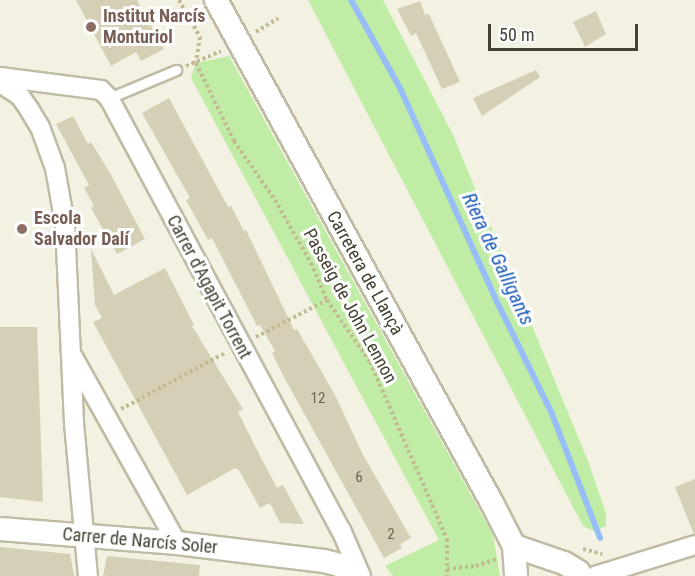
<!DOCTYPE html>
<meta charset="utf-8">
<style>
body{margin:0}
#map{position:relative;width:695px;height:576px;overflow:hidden;background:#f3f1e2;font-family:"Roboto Condensed",sans-serif}
div>[style]{position:absolute}
.green>*{inset:0;background:#c0eca6}
.stream>*{height:6px;margin:-3px;padding:0 3px;transform-origin:3px;border-radius:3px;background:#97bef7}
.building>*{inset:0;background:#d5cfb6}
.path>*{height:4px;margin-top:-2px;transform-origin:0;background:repeating-linear-gradient(90deg,#c2ba93 0 3px,transparent 0 6px)}
.roads{filter:drop-shadow(2px 0 #bfbba4) drop-shadow(-2px 0 #bfbba4) drop-shadow(0 2px #bfbba4) drop-shadow(0 -2px #bfbba4)}
.service>*{height:9px;margin:-4.5px;padding:0 4.5px;transform-origin:4.5px;border-radius:4.5px;background:#fff}
.minor>*{height:18px;margin:-9px;padding:0 9px;transform-origin:9px;border-radius:9px;background:#fff}
.tertiary>*{height:22px;margin:-11px;padding:0 11px;transform-origin:11px;border-radius:11px;background:#fff}
.dots>*{width:16px;height:16px;translate:-50% -50%;box-sizing:border-box;border:3px solid #fff;border-radius:50%}
span{translate:-50% -50%;white-space:nowrap;text-align:center;line-height:1.15;-webkit-text-stroke:6px #fff;paint-order:stroke}
.number-label{font-size:15px;color:#696453}
.number-label span{-webkit-text-stroke-width:0}
.education-label{font-size:18px;color:#785e54;font-weight:700}
.left{translate:0 -50%;text-align:left}
.street-label{font-size:18px;color:#454132}
.water-label{font-size:20px;color:#215eba;font-style:italic}
.scale{position:absolute;left:488px;top:24px;width:150px;height:27px;box-sizing:border-box;border:3px solid #454132;border-top:0;padding-left:8px;font-size:18px;line-height:21px;white-space:nowrap;color:#454132;-webkit-text-stroke:4px #fff;paint-order:stroke}
</style>
<div id="map">
<div class="green">
<div style="clip-path:polygon(308px 0,383px 0,453px 135px,588px 461px,606px 513px,606px 526px,594px 531px,583px 526px)"></div>
<div style="clip-path:polygon(229px 56px,493px 535px,500px 576px,393px 576px,385px 566px,439px 540px,191px 78px,196px 63px)"></div>
</div>
<div class="stream">
<div style="left:351px;top:0;width:101px;rotate:60.9deg"></div>
<div style="left:400px;top:88px;width:235px;rotate:65.6deg"></div>
<div style="left:497px;top:302px;width:125px;rotate:63.8deg"></div>
<div style="left:552px;top:414px;width:133px;rotate:68.8deg"></div>
</div>
<div class="building">
<div style="clip-path:polygon(76px 0,137px 0,164px 49px,141px 61px,136px 52px,111px 66px)"></div>
<div style="clip-path:polygon(420px 1px,425px 15px,429px 14px,460px 82px,442px 89px,416px 33px,411px 36px,397px 9px)"></div>
<div style="clip-path:polygon(596px 11px,606px 34px,585px 47px,573px 22px)"></div>
<div style="clip-path:polygon(536px 70px,540px 77px,482px 116px,473px 98px)"></div>
<div style="clip-path:polygon(169px 98px,228px 207px,231px 206px,244px 231px,246px 230px,294px 330px,297px 329px,335px 395px,363px 455px,411px 538px,400px 544px,402px 548px,384px 558px,285px 379px,272px 353px,275px 351px,260px 325px,257px 326px,212px 238px,208px 240px,186px 200px,190px 198px,142px 113px)"></div>
<div style="clip-path:polygon(73px 116px,88px 144px,91px 142px,110px 173px,145px 239px,117px 254px,91px 208px,94px 206px,84px 188px,89px 185px,56px 124px)"></div>
<div style="clip-path:polygon(91px 249px,114px 295px,165px 268px,194px 325px,192px 326px,243px 409px,238px 412px,261px 458px,277px 488px,283px 485px,304px 524px,280px 523px,270px 503px,260px 508px,239px 470px,235px 468px,187px 495px,93px 322px,102px 318px,95px 305px)"></div>
<div style="clip-path:polygon(0 327px,37px 327px,43px 502px,0 497px)"></div>
<div style="clip-path:polygon(695px 479px,695px 534px,694px 534px,675px 487px)"></div>
<div style="clip-path:polygon(0 547px,70px 554px,74px 576px,0 576px)"></div>
<div style="clip-path:polygon(107px 556px,200px 565px,199px 576px,103px 576px)"></div>
</div>
<div class="path">
<div style="left:179px;top:0;width:43px;rotate:60.4deg"></div>
<div style="left:200px;top:37px;width:26px;rotate:99deg"></div>
<div style="left:256px;top:32px;width:26px;rotate:-32deg"></div>
<div style="left:196px;top:63px;width:87px;rotate:64deg"></div>
<div style="left:234px;top:141px;width:72px;rotate:55.2deg"></div>
<div style="left:275px;top:200px;width:73px;rotate:60.3deg"></div>
<div style="left:311px;top:263px;width:40px;rotate:66.6deg"></div>
<div style="left:327px;top:300px;width:75px;rotate:55.3deg"></div>
<div style="left:370px;top:362px;width:193px;rotate:66.5deg"></div>
<div style="left:447px;top:539px;width:37px;rotate:90deg"></div>
<div style="left:186px;top:66px;width:38px;rotate:-23deg"></div>
<div style="left:256px;top:337px;width:80px;rotate:-27.5deg"></div>
<div style="left:121px;top:409px;width:118px;rotate:-28.3deg"></div>
<div style="left:583px;top:549px;width:20px;rotate:15deg"></div>
<div style="left:447px;top:569px;width:29px;rotate:-6deg"></div>
<div style="left:476px;top:566px;width:21px;rotate:-19deg"></div>
</div>
<div class="roads">
<div class="service">
<div style="left:109px;top:98px;width:73px;rotate:-22.7deg"></div>
</div>
<div class="minor">
<div style="left:0;top:77px;width:102px;rotate:7.3deg"></div>
<div style="left:101px;top:90px;width:11px;rotate:45deg"></div>
<div style="left:109px;top:98px;width:490px;rotate:61.8deg"></div>
<div style="left:341px;top:530px;width:50px;rotate:66.5deg"></div>
<div style="left:0;top:83px;width:24px;rotate:33deg"></div>
<div style="left:20px;top:96px;width:16px;rotate:55deg"></div>
<div style="left:29px;top:109px;width:21px;rotate:59deg"></div>
<div style="left:40px;top:127px;width:44px;rotate:69.9deg"></div>
<div style="left:55px;top:168px;width:57px;rotate:79.9deg"></div>
<div style="left:65px;top:224px;width:199px;rotate:87.4deg"></div>
<div style="left:74px;top:423px;width:154px;rotate:84.8deg"></div>
<div style="left:73px;top:357px;width:213px;rotate:60.8deg"></div>
<div style="left:595px;top:576px;width:105px;rotate:-17.2deg"></div>
</div>
<div class="tertiary">
<div style="left:216px;top:0;width:574px;rotate:61.25deg"></div>
<div style="left:492px;top:503px;width:48px;rotate:62.9deg"></div>
<div style="left:514px;top:546px;width:30px;rotate:86deg"></div>
<div style="left:0;top:529px;width:178px;rotate:4.5deg"></div>
<div style="left:177px;top:543px;width:148px;rotate:7deg"></div>
<div style="left:324px;top:561px;width:16px;rotate:14deg"></div>
<div style="left:340px;top:565px;width:16px;rotate:43deg"></div>
<div style="left:514px;top:546px;width:53px;rotate:18.8deg"></div>
<div style="left:564px;top:563px;width:17px;rotate:31deg"></div>
</div>
</div>
<div class="dots">
<div style="left:91px;top:27px;background:#8d6e63"></div>
<div style="left:22px;top:229px;background:#8d6e63"></div>
</div>
<div class="number-label">
<span style="left:318px;top:399px">12</span>
<span style="left:359px;top:478px">6</span>
<span style="left:391px;top:535px">2</span>
</div>
<div class="education-label">
<span class="left" style="left:103px;top:27px">Institut Narcís<br>Monturiol</span>
<span class="left" style="left:34px;top:229px">Escola<br>Salvador Dalí</span>
</div>
<div class="street-label">
<span style="left:365px;top:273px;rotate:61deg">Carretera de Llançà</span>
<span style="left:209px;top:287px;rotate:62deg">Carrer d'Agapit Torrent</span>
<span style="left:350px;top:306px;rotate:61deg">Passeig de John Lennon</span>
<span style="left:140px;top:541px;rotate:5deg">Carrer de Narcís Soler</span>
</div>
<div class="water-label">
<span style="left:498px;top:259px;rotate:65deg">Riera de Galligants</span>
</div>
<div class="scale">50 m</div>
</div>
